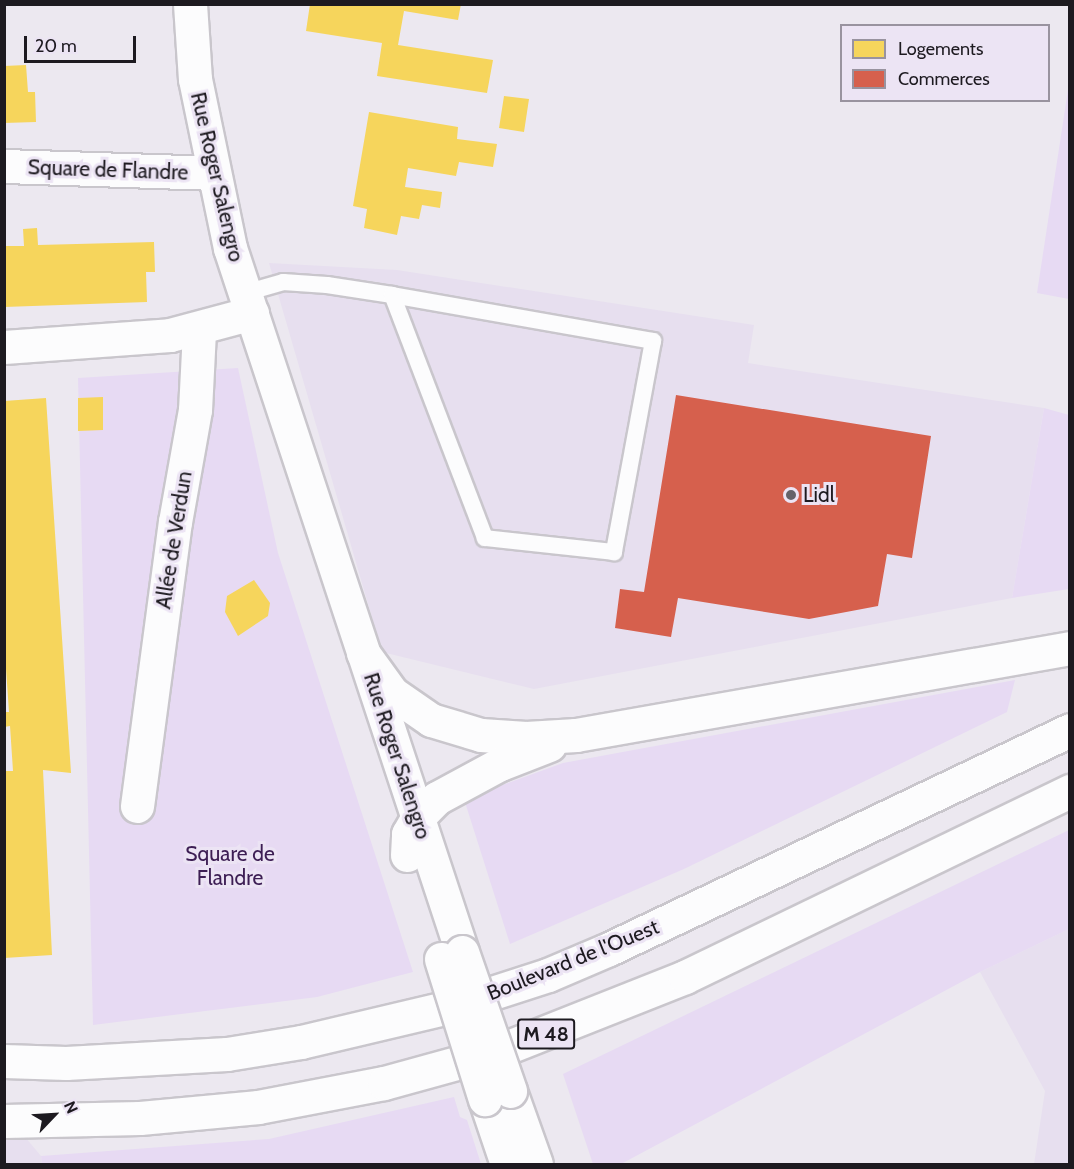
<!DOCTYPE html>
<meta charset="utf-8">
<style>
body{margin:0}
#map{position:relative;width:1074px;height:1169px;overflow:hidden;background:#ece8f0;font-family:Cabin,sans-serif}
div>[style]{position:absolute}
.built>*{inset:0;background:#e7dfef}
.green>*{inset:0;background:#e7daf3}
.homes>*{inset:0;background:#f6d55c}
.shops>*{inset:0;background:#d6604d}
.roads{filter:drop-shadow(2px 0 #c9c6cc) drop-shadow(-2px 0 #c9c6cc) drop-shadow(0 2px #c9c6cc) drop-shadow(0 -2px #c9c6cc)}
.lane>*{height:16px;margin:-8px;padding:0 8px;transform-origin:8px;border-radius:8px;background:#fcfcfd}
.street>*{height:33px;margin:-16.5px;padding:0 16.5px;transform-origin:16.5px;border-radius:16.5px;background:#fcfcfd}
.secondary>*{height:33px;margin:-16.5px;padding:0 16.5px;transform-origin:16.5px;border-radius:16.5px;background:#fcfcfd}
.primary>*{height:33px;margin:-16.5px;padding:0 16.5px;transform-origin:16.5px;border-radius:16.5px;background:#fcfcfd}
.bridges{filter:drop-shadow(2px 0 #c9c6cc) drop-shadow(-2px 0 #c9c6cc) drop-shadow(0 2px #c9c6cc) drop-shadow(0 -2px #c9c6cc)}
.secondary-bridge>*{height:33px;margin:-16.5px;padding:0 16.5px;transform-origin:16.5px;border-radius:16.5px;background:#fcfcfd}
.dots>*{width:16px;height:16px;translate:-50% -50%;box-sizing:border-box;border:3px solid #ece4f4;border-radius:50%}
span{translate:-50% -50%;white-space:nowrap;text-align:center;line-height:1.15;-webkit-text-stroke:6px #ece4f4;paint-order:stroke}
.shield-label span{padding:2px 4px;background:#ece4f4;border:2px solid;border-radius:4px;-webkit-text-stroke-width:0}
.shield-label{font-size:20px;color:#1d1a20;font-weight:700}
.street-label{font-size:21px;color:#1d1a20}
.poi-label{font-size:21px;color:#1d1a20}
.left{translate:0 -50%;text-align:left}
.park-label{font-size:21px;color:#3d1e54}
.frame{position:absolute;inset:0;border:6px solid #1d1a20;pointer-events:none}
.legend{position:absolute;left:840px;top:24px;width:210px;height:78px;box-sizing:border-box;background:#ece4f4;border:2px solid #99939f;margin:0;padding:8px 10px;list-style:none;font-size:18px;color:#1d1a20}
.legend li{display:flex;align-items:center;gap:12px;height:30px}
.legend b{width:30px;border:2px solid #99939f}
.north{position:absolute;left:24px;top:1085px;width:60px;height:60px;-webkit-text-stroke:4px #ece4f4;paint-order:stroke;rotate:65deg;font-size:16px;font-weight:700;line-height:24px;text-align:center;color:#1d1a20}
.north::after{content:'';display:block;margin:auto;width:21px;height:27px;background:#1d1a20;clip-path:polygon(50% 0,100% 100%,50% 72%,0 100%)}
.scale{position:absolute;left:24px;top:36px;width:112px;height:27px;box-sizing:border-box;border:3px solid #1d1a20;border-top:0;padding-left:8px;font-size:18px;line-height:21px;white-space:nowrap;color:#1d1a20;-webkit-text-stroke:4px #ece4f4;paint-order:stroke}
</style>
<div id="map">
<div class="built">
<div style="clip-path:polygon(269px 263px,397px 270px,754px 325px,748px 363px,1044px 408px,1012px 598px,534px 689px,382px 652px)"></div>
<div style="clip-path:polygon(1069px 929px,1069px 1164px,1034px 1164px,1045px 1091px,980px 972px)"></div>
<div style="clip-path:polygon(4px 1112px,41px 1156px,42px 1164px,5px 1164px)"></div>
</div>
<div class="green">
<div style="clip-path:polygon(1069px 83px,1070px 299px,1069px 299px,1037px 293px)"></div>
<div style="clip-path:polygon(238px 368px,278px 553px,413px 972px,317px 997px,93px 1025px,78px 378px)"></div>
<div style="clip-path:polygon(1044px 408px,1069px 415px,1069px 589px,1012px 598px)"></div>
<div style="clip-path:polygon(1015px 680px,1007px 712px,684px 869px,510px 944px,464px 799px,563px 763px)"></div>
<div style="clip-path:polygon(1069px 830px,1069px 929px,980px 972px,621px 1164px,593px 1164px,563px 1074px)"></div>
<div style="clip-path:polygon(454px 1097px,460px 1117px,467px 1120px,481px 1164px,42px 1164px,41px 1156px,269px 1139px)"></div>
</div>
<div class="homes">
<div style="clip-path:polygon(310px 4px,461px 4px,458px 20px,404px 11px,398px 45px,493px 60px,487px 93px,377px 76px,382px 43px,306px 31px)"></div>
<div style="clip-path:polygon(26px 65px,28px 92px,35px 92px,36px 122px,4px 123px,4px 66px)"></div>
<div style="clip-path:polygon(504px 96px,529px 99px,524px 132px,499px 128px)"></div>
<div style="clip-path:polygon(369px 112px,458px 127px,457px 139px,497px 144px,493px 167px,459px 162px,456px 176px,408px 168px,405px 187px,442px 192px,440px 208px,422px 205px,419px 219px,401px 216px,397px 235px,364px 228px,367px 209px,353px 206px)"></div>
<div style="clip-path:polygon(37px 228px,38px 245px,154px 242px,155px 272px,146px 272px,147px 302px,4px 307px,4px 246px,24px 246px,23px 229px)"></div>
<div style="clip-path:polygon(103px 397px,103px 430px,78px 431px,78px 398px)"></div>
<div style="clip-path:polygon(46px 398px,71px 773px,43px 770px,52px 955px,4px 958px,4px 771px,13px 771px,10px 726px,4px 727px,4px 712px,9px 712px,4px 640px,4px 401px)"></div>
<div style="clip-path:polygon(254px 580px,270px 603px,268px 616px,238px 636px,225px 612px,227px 596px)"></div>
</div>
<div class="shops">
<div style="clip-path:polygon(676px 395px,931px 436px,912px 558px,887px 554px,878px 606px,809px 619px,678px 598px,671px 637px,615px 628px,620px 589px,644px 592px)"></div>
</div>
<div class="roads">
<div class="lane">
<div style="left:245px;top:293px;width:40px;rotate:-16deg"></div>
<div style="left:283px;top:282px;width:44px;rotate:3.9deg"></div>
<div style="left:327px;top:285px;width:66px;rotate:8.7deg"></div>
<div style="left:392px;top:295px;width:265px;rotate:10deg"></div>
<div style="left:653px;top:341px;width:215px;rotate:100.5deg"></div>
<div style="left:614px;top:552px;width:130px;rotate:-173.8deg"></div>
<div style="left:485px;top:538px;width:260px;rotate:-110.9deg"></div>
</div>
<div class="street">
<div style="left:4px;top:166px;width:208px;rotate:1.9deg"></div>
<div style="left:4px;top:347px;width:166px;rotate:-4.1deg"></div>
<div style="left:170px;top:335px;width:85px;rotate:-15deg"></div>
<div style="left:137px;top:806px;width:287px;rotate:-82.4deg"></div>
<div style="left:175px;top:522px;width:114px;rotate:-79.9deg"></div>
<div style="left:195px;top:410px;width:80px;rotate:-87.1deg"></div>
</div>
<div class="secondary">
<div style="left:190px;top:4px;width:75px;rotate:86.2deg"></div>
<div style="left:195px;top:79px;width:173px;rotate:78.3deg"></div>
<div style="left:230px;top:248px;width:741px;rotate:71.76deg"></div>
<div style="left:510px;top:1091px;width:77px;rotate:70.4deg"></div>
<div style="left:485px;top:1099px;width:69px;rotate:71.3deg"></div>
</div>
<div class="primary">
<div style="left:363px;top:653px;width:49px;rotate:54.1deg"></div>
<div style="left:392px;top:693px;width:47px;rotate:34.7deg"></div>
<div style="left:431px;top:720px;width:52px;rotate:16.7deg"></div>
<div style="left:481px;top:735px;width:45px;rotate:3.8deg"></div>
<div style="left:526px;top:738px;width:50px;rotate:-3.4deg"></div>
<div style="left:576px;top:735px;width:502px;rotate:-9.99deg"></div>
<div style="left:407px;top:855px;width:21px;rotate:-87deg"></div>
<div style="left:408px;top:834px;width:20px;rotate:-60deg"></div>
<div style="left:418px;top:817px;width:27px;rotate:-45deg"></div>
<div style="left:437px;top:798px;width:72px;rotate:-28.4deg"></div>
<div style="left:500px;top:764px;width:53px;rotate:-21.2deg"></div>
<div style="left:4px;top:1061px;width:62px;rotate:1.8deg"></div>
<div style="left:66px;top:1063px;width:161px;rotate:-3.2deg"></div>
<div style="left:227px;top:1054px;width:75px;rotate:-9.2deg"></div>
<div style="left:301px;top:1042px;width:152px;rotate:-13.3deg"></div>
<div style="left:449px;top:1007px;width:104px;rotate:-17.9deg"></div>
<div style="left:548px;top:975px;width:66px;rotate:-23.1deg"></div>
<div style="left:609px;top:949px;width:510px;rotate:-25.41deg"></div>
<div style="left:4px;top:1121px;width:136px;rotate:-1.3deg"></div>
<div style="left:140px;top:1118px;width:119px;rotate:-5.3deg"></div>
<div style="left:258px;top:1107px;width:128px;rotate:-10.8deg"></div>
<div style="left:384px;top:1083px;width:113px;rotate:-15.4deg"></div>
<div style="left:493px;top:1053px;width:206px;rotate:-21.6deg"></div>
<div style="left:685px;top:977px;width:428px;rotate:-25.8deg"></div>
</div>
</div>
<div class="bridges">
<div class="secondary-bridge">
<div style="left:462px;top:952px;width:147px;rotate:70.9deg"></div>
<div style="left:441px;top:959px;width:147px;rotate:72.6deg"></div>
</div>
</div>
<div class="dots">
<div style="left:791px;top:495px;background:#656269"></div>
</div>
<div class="shield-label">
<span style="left:546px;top:1034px">M 48</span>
</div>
<div class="street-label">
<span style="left:108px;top:170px;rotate:2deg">Square de Flandre</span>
<span style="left:217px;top:177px;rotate:77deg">Rue Roger Salengro</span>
<span style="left:174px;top:540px;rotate:-81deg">Allée de Verdun</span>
<span style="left:397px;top:756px;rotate:72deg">Rue Roger Salengro</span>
<span style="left:573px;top:960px;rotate:-22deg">Boulevard de l'Ouest</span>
</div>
<div class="poi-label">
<span class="left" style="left:803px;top:495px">Lidl</span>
</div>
<div class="park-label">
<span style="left:230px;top:866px">Square de<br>Flandre</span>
</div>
<div class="frame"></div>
<ul class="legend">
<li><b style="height:16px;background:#f6d55c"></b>Logements</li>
<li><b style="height:16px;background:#d6604d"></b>Commerces</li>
</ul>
<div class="north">N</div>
<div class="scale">20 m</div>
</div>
